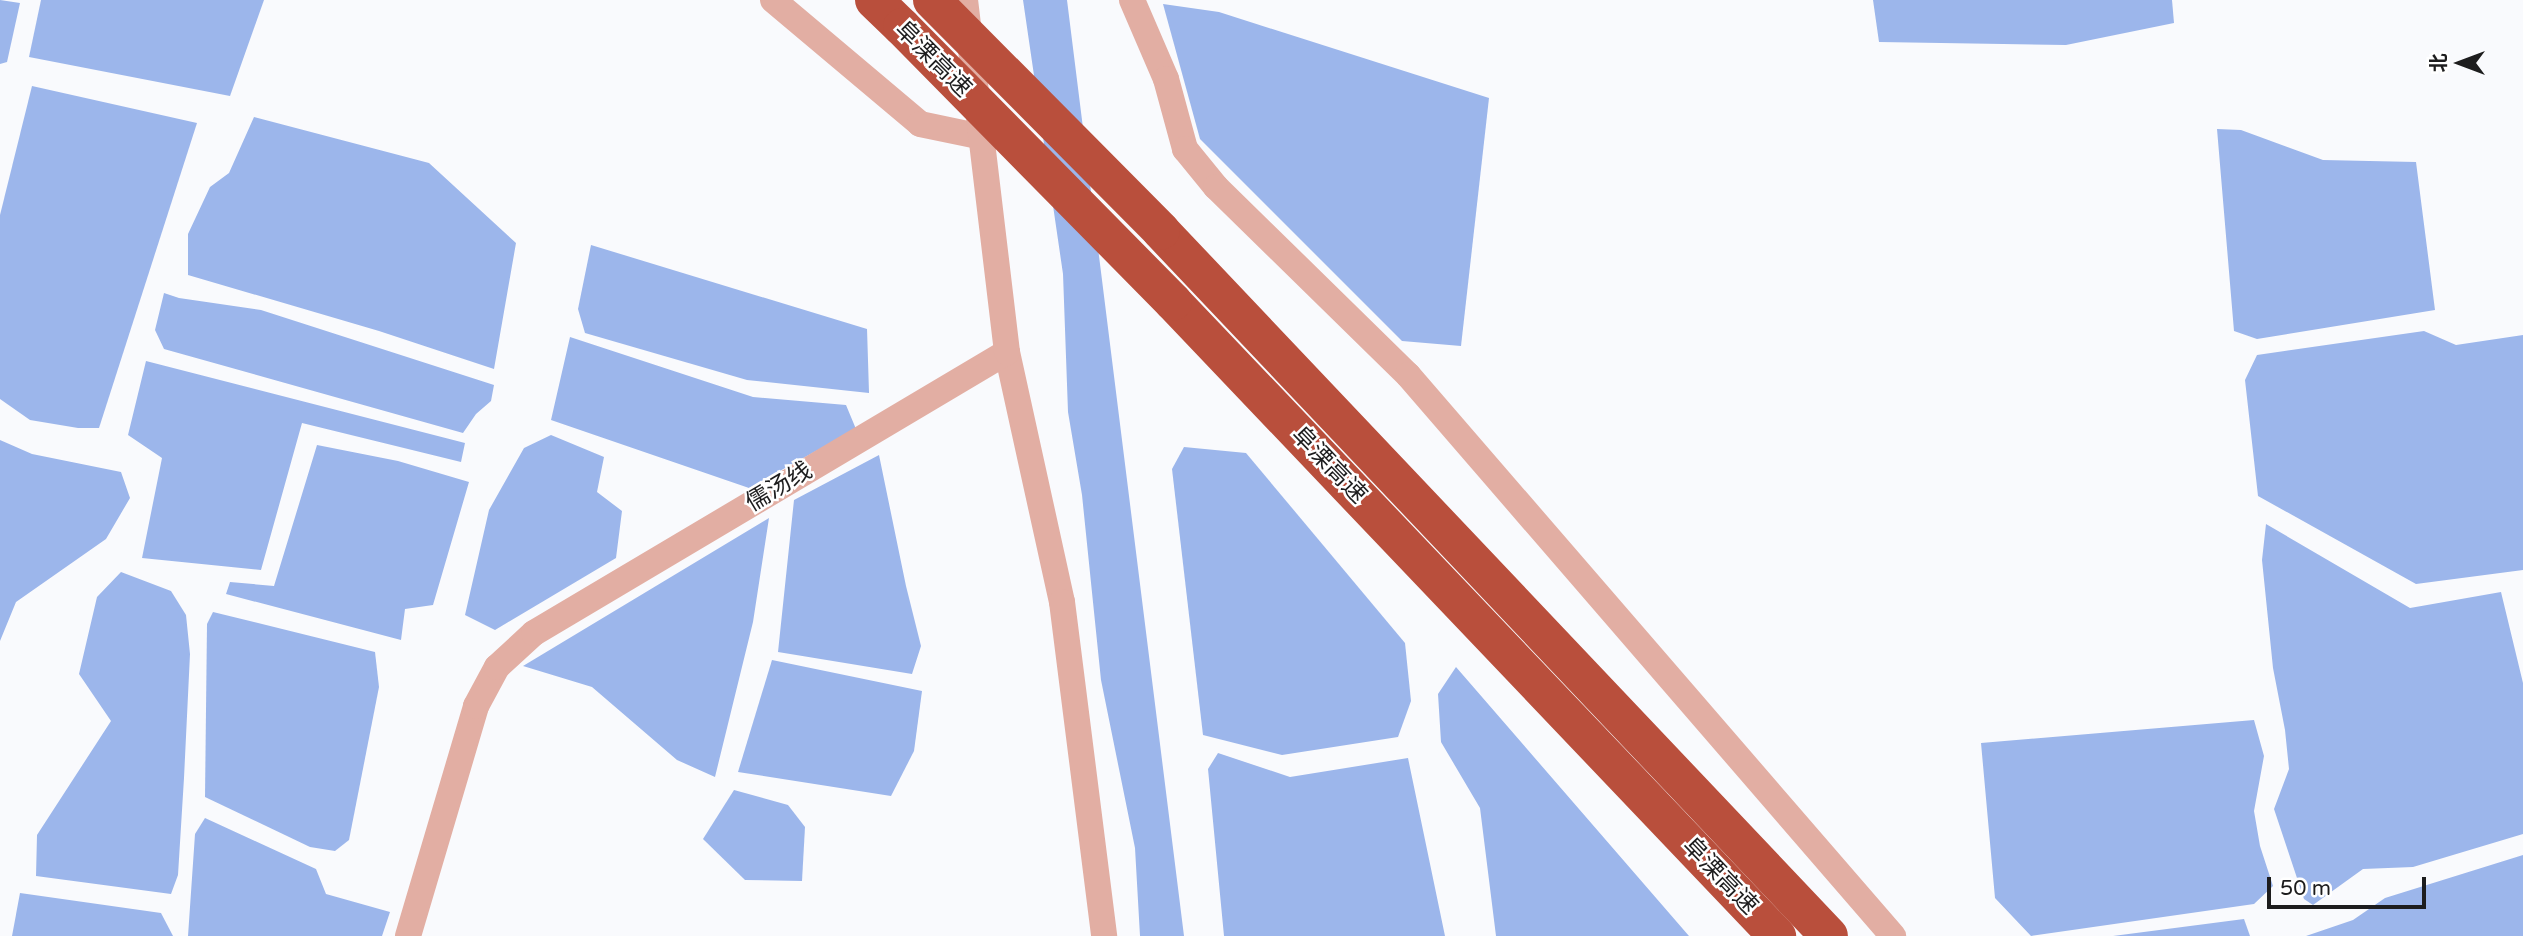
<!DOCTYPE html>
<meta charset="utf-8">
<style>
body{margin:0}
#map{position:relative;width:2523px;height:936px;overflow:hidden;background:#f9fafd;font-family:"Varela Round","Noto Sans SC",sans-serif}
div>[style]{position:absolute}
.water>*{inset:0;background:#9cb6eb}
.minor>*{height:26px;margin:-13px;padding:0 13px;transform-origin:13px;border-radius:13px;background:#e2aea3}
.highway>*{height:38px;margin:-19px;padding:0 19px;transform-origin:19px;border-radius:19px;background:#b94f3c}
.highway-bridge>*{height:38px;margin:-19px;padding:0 19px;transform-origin:19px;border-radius:19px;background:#b94f3c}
span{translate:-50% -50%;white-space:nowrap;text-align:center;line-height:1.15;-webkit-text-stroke:5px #fff;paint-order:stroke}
.street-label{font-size:24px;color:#1d1d1e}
.north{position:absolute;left:2425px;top:28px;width:70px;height:70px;-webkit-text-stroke:5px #fff;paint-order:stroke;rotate:270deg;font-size:19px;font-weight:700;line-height:28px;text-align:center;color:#1d1d1e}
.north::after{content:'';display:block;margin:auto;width:24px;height:32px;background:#1d1d1e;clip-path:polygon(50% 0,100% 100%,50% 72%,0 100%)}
.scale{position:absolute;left:2267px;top:877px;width:159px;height:32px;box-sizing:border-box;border:4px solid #1d1d1e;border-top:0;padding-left:9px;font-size:21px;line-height:24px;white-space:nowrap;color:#1d1d1e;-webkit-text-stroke:5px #fff;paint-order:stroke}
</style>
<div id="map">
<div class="water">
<div style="clip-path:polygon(0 0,20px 3px,7px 62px,0 64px)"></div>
<div style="clip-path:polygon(41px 0,264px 0,230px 96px,29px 57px)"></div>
<div style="clip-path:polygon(1023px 0,1067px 0,1184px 936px,1140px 936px,1135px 848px,1101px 680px,1082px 495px,1068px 412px,1063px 274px)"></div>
<div style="clip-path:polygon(1873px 0,2172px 0,2174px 23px,2066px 45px,1879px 42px)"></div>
<div style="clip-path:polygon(1163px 4px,1219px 12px,1489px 98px,1461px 346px,1402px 341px,1200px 139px)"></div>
<div style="clip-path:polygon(32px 86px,197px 123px,99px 428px,78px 428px,30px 420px,0 399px,0 215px)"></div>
<div style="clip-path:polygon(254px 117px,429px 163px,516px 243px,494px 369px,379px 331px,188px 275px,188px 234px,210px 187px,229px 173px)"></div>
<div style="clip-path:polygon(2217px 129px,2241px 130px,2323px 160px,2416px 162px,2435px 310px,2257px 339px,2234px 331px)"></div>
<div style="clip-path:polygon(591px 245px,867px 329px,869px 393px,747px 380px,585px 333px,578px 309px)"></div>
<div style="clip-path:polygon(164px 293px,179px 298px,261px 310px,494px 385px,491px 401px,476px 414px,463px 433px,164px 349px,155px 330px)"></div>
<div style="clip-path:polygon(2424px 331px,2456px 345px,2523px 335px,2523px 570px,2416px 584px,2258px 496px,2245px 380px,2257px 355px)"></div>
<div style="clip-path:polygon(570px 337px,753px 397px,846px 405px,856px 429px,749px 488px,551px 420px)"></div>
<div style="clip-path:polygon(146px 361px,465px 443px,461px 462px,302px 423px,261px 570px,142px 558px,162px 458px,128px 435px)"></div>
<div style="clip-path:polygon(551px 435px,604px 457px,597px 492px,622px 511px,616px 558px,495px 630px,465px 615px,489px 510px,524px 448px)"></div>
<div style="clip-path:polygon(0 440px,32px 454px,121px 472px,130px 498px,106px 539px,16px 602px,0 641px)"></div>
<div style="clip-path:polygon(317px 445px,398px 461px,469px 482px,433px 605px,405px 609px,401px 640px,226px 594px,230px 582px,274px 586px)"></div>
<div style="clip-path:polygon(1184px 447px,1246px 453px,1405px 643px,1411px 701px,1398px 737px,1282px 755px,1203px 735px,1172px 469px)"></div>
<div style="clip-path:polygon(879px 455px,906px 586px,921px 646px,912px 674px,778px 652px,794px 500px)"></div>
<div style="clip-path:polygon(769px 518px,753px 622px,715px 777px,677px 760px,592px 687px,523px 666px)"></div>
<div style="clip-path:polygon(2266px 524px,2410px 608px,2501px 592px,2523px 683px,2523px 834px,2413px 867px,2363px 869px,2313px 905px,2304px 899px,2274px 809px,2289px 769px,2285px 730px,2273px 668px,2262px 560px)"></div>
<div style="clip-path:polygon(121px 572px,171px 591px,186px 615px,190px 654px,184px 778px,178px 875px,171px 894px,36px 876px,37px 835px,111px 721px,79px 674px,97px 597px)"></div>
<div style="clip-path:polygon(213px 612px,375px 652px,379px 687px,349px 840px,335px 851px,310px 847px,205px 797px,207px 624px)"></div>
<div style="clip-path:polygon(772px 660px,922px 691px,914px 751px,891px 796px,738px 772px)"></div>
<div style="clip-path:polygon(1456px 667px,1689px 936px,1496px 936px,1480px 808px,1441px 742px,1438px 694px)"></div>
<div style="clip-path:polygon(2254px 720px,2264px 756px,2254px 811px,2260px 846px,2273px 886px,2254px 904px,2031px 936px,1995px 898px,1981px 743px)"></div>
<div style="clip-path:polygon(1218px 753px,1290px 777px,1408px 758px,1445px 936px,1224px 936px,1208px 769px)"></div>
<div style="clip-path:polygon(734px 790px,788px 805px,805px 827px,802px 881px,745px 880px,703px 839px)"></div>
<div style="clip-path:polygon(205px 818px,316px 869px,326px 894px,390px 912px,382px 936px,188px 936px,195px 834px)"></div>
<div style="clip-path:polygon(2523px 855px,2523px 936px,2306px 936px,2353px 920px,2385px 898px)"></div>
<div style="clip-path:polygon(20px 893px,161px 913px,173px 936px,12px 936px)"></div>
<div style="clip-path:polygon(2244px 919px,2250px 936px,2113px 936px)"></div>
</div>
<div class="minor">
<div style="left:773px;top:0;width:192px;rotate:40.1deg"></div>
<div style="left:920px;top:124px;width:63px;rotate:11.8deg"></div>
<div style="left:1132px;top:0;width:86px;rotate:66.7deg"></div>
<div style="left:1166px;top:79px;width:73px;rotate:74.8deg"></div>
<div style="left:1185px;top:149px;width:49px;rotate:50.8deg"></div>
<div style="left:1216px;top:187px;width:269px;rotate:44.4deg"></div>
<div style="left:1408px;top:375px;width:742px;rotate:49.16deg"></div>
<div style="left:1007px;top:352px;width:256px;rotate:77.6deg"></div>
<div style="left:1062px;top:602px;width:337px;rotate:82.8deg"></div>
<div style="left:408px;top:936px;width:240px;rotate:-73.5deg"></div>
<div style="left:476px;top:706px;width:44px;rotate:-61.7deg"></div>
<div style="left:497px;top:667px;width:50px;rotate:-42.6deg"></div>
<div style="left:534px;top:633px;width:550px;rotate:-30.71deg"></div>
<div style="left:1007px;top:352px;width:354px;rotate:-96.8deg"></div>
</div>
<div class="highway">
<div style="left:874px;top:0;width:39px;rotate:44deg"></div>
<div style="left:1161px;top:231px;width:971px;rotate:46.54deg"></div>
<div style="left:1173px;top:302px;width:876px;rotate:46.39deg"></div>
</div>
<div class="highway-bridge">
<div style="left:932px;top:0;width:325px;rotate:45.2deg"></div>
<div style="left:902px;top:27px;width:386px;rotate:45.4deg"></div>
</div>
<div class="street-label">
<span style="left:933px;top:59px;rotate:45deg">阜溧高速</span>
<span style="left:1329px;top:465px;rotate:46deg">阜溧高速</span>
<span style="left:779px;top:487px;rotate:-31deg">儒汤线</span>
<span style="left:1720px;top:876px;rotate:46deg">阜溧高速</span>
</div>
<div class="north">北</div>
<div class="scale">50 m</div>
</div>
